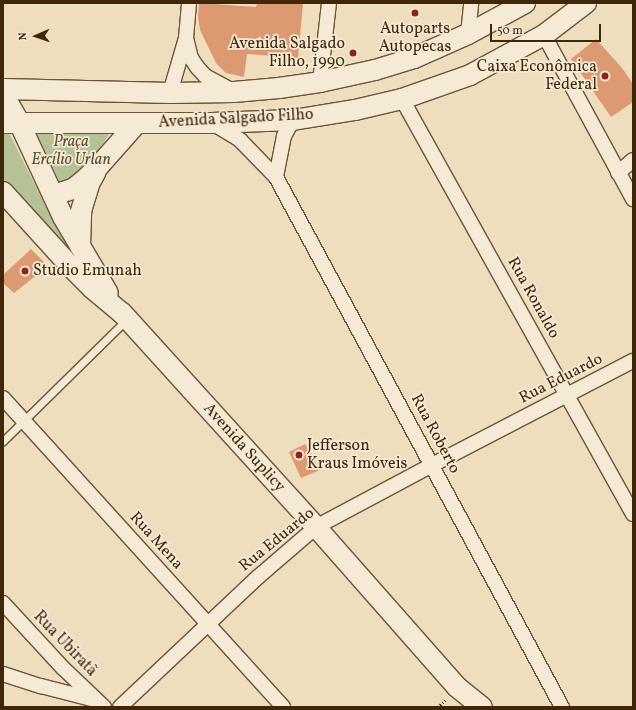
<!DOCTYPE html>
<meta charset="utf-8">
<style>
body{margin:0}
#map{position:relative;width:636px;height:710px;overflow:hidden;background:#eedebe;font-family:Vollkorn,serif}
div>[style]{position:absolute}
.green>*{inset:0;background:#b4c295}
.building>*{inset:0;background:#dc9972}
.path>*{height:2.5px;margin-top:-1.25px;transform-origin:0;background:repeating-linear-gradient(90deg,#41270a 0 1px,transparent 0 3px)}
.roads{filter:drop-shadow(1px 0 #6c5537) drop-shadow(-1px 0 #6c5537) drop-shadow(0 1px #6c5537) drop-shadow(0 -1px #6c5537)}
.lane>*{height:7px;margin:-3.5px;padding:0 3.5px;transform-origin:3.5px;border-radius:3.5px;background:#f4ead5}
.street>*{height:14px;margin:-7px;padding:0 7px;transform-origin:7px;border-radius:7px;background:#f4ead5}
.secondary>*{height:20px;margin:-10px;padding:0 10px;transform-origin:10px;border-radius:10px;background:#f4ead5}
.dots>*{width:11px;height:11px;translate:-50% -50%;box-sizing:border-box;border:2px solid #f4ead5;border-radius:50%}
span{translate:-50% -50%;white-space:nowrap;text-align:center;line-height:1.15;-webkit-text-stroke:3.5px #f4ead5;paint-order:stroke}
.poi-label{font-size:16px;color:#41270a}
.right{translate:-100% -50%;text-align:right}
.left{translate:0 -50%;text-align:left}
.street-label{font-size:16px;color:#41270a}
.park-label{font-size:16px;color:#5e4e2d;font-style:italic}
.frame{position:absolute;inset:0;border:4px solid #41270a;pointer-events:none}
.north{position:absolute;left:16px;top:16px;width:40px;height:40px;-webkit-text-stroke:3px #f4ead5;paint-order:stroke;rotate:268deg;font-size:11px;font-weight:700;line-height:16px;text-align:center;color:#41270a}
.north::after{content:'';display:block;margin:auto;width:14px;height:18px;background:#41270a;clip-path:polygon(50% 0,100% 100%,50% 72%,0 100%)}
.scale{position:absolute;left:490px;top:24px;width:111px;height:18px;box-sizing:border-box;border:2px solid #41270a;border-top:0;padding-left:5px;font-size:12px;line-height:14px;white-space:nowrap;color:#41270a;-webkit-text-stroke:3px #f4ead5;paint-order:stroke}
</style>
<div id="map">
<div class="green">
<div style="clip-path:polygon(3px 129px,7px 129px,56px 227px,86px 275px,3px 179px)"></div>
<div style="clip-path:polygon(35px 129px,112px 130px,81px 176px,61px 185px)"></div>
</div>
<div class="building">
<div style="clip-path:polygon(199px 3px,256px 7px,257px 3px,303px 3px,298px 58px,247px 54px,244px 77px,226px 73px,216px 63px,200px 30px,198px 17px)"></div>
<div style="clip-path:polygon(596px 39px,622px 68px,633px 84px,633px 102px,611px 117px,571px 59px)"></div>
<div style="clip-path:polygon(31px 249px,48px 266px,14px 293px,3px 283px,3px 275px)"></div>
<div style="clip-path:polygon(305px 444px,320px 470px,301px 478px,289px 452px)"></div>
</div>
<div class="path">
<div style="left:438px;top:707px;width:11px;rotate:-45deg"></div>
</div>
<div class="roads">
<div class="lane">
<div style="left:3px;top:441px;width:174px;rotate:-44.5deg"></div>
</div>
<div class="street">
<div style="left:468px;top:34px;width:31px;rotate:-84deg"></div>
<div style="left:544px;top:35px;width:187px;rotate:61.5deg"></div>
<div style="left:186px;top:38px;width:21px;rotate:76deg"></div>
<div style="left:191px;top:58px;width:11px;rotate:56deg"></div>
<div style="left:197px;top:67px;width:12px;rotate:48deg"></div>
<div style="left:205px;top:76px;width:30px;rotate:28deg"></div>
<div style="left:320px;top:82px;width:80px;rotate:-83.5deg"></div>
<div style="left:170px;top:93px;width:57px;rotate:-73.8deg"></div>
<div style="left:186px;top:38px;width:35px;rotate:-85deg"></div>
<div style="left:402px;top:99px;width:475px;rotate:60.9deg"></div>
<div style="left:212px;top:123px;width:33px;rotate:31deg"></div>
<div style="left:240px;top:140px;width:52px;rotate:45.8deg"></div>
<div style="left:276px;top:177px;width:602px;rotate:61.65deg"></div>
<div style="left:618px;top:173px;width:20px;rotate:-41deg"></div>
<div style="left:276px;top:177px;width:42px;rotate:-79deg"></div>
<div style="left:284px;top:136px;width:18px;rotate:-61deg"></div>
<div style="left:3px;top:398px;width:417px;rotate:47.8deg"></div>
<div style="left:3px;top:603px;width:88px;rotate:47.3deg"></div>
<div style="left:63px;top:668px;width:57px;rotate:43.6deg"></div>
<div style="left:3px;top:674px;width:40px;rotate:18deg"></div>
<div style="left:41px;top:686px;width:56px;rotate:14.5deg"></div>
<div style="left:120px;top:707px;width:190px;rotate:-43.3deg"></div>
<div style="left:258px;top:577px;width:77px;rotate:-40.8deg"></div>
<div style="left:316px;top:527px;width:132px;rotate:-28.1deg"></div>
<div style="left:432px;top:465px;width:226px;rotate:-27.4deg"></div>
</div>
<div class="secondary">
<div style="left:3px;top:89px;width:167px;rotate:1.4deg"></div>
<div style="left:170px;top:93px;width:64px;rotate:-0.9deg"></div>
<div style="left:234px;top:92px;width:45px;rotate:-5.1deg"></div>
<div style="left:279px;top:88px;width:41px;rotate:-8.3deg"></div>
<div style="left:320px;top:82px;width:56px;rotate:-12.3deg"></div>
<div style="left:375px;top:70px;width:41px;rotate:-17.1deg"></div>
<div style="left:414px;top:58px;width:59px;rotate:-24deg"></div>
<div style="left:468px;top:34px;width:65px;rotate:-28.5deg"></div>
<div style="left:3px;top:94px;width:32px;rotate:60deg"></div>
<div style="left:19px;top:122px;width:105px;rotate:65.1deg"></div>
<div style="left:63px;top:217px;width:88px;rotate:59.4deg"></div>
<div style="left:3px;top:123px;width:209px"></div>
<div style="left:212px;top:123px;width:81px;rotate:-2.1deg"></div>
<div style="left:293px;top:120px;width:63px;rotate:-9.2deg"></div>
<div style="left:355px;top:110px;width:48px;rotate:-13.2deg"></div>
<div style="left:402px;top:99px;width:72px;rotate:-19.4deg"></div>
<div style="left:470px;top:75px;width:84px;rotate:-28.4deg"></div>
<div style="left:544px;top:35px;width:53px;rotate:-37.3deg"></div>
<div style="left:3px;top:192px;width:101px;rotate:47.8deg"></div>
<div style="left:71px;top:267px;width:30px;rotate:45deg"></div>
<div style="left:92px;top:288px;width:39px;rotate:40deg"></div>
<div style="left:122px;top:313px;width:289px;rotate:47.8deg"></div>
<div style="left:316px;top:527px;width:213px;rotate:48.6deg"></div>
<div style="left:457px;top:687px;width:32px;rotate:39deg"></div>
<div style="left:53px;top:195px;width:21px;rotate:-17deg"></div>
<div style="left:73px;top:189px;width:11px;rotate:-38deg"></div>
<div style="left:82px;top:182px;width:21px;rotate:-43deg"></div>
<div style="left:97px;top:168px;width:60px;rotate:-48.4deg"></div>
<div style="left:80px;top:246px;width:35px;rotate:-88deg"></div>
<div style="left:81px;top:211px;width:28px;rotate:-73deg"></div>
<div style="left:89px;top:184px;width:13px;rotate:-61deg"></div>
</div>
</div>
<div class="dots">
<div style="left:415px;top:13px;background:#8f2418"></div>
<div style="left:353px;top:53px;background:#8f2418"></div>
<div style="left:605px;top:76px;background:#8f2418"></div>
<div style="left:25px;top:271px;background:#8f2418"></div>
<div style="left:299px;top:455px;background:#8f2418"></div>
</div>
<div class="poi-label">
<span style="left:415px;top:38px">Autoparts<br>Autopecas</span>
<span class="right" style="left:345px;top:53px">Avenida Salgado<br>Filho, 1990</span>
<span class="right" style="left:597px;top:76px">Caixa Econômica<br>Federal</span>
<span class="left" style="left:33px;top:271px">Studio Emunah</span>
<span class="left" style="left:307px;top:455px">Jefferson<br>Kraus Imóveis</span>
</div>
<div class="street-label">
<span style="left:236px;top:119px;rotate:-3deg">Avenida Salgado Filho</span>
<span style="left:533px;top:298px;rotate:61deg">Rua Ronaldo</span>
<span style="left:561px;top:379px;rotate:-27deg">Rua Eduardo</span>
<span style="left:435px;top:434px;rotate:62deg">Rua Roberto</span>
<span style="left:244px;top:448px;rotate:48deg">Avenida Suplicy</span>
<span style="left:277px;top:540px;rotate:-39deg">Rua Eduardo</span>
<span style="left:156px;top:541px;rotate:48deg">Rua Mena</span>
<span style="left:65px;top:644px;rotate:46deg">Rua Ubiratã</span>
</div>
<div class="park-label">
<span style="left:71px;top:151px">Praça<br>Ercílio Urlan</span>
</div>
<div class="frame"></div>
<div class="north">N</div>
<div class="scale">50 m</div>
</div>
